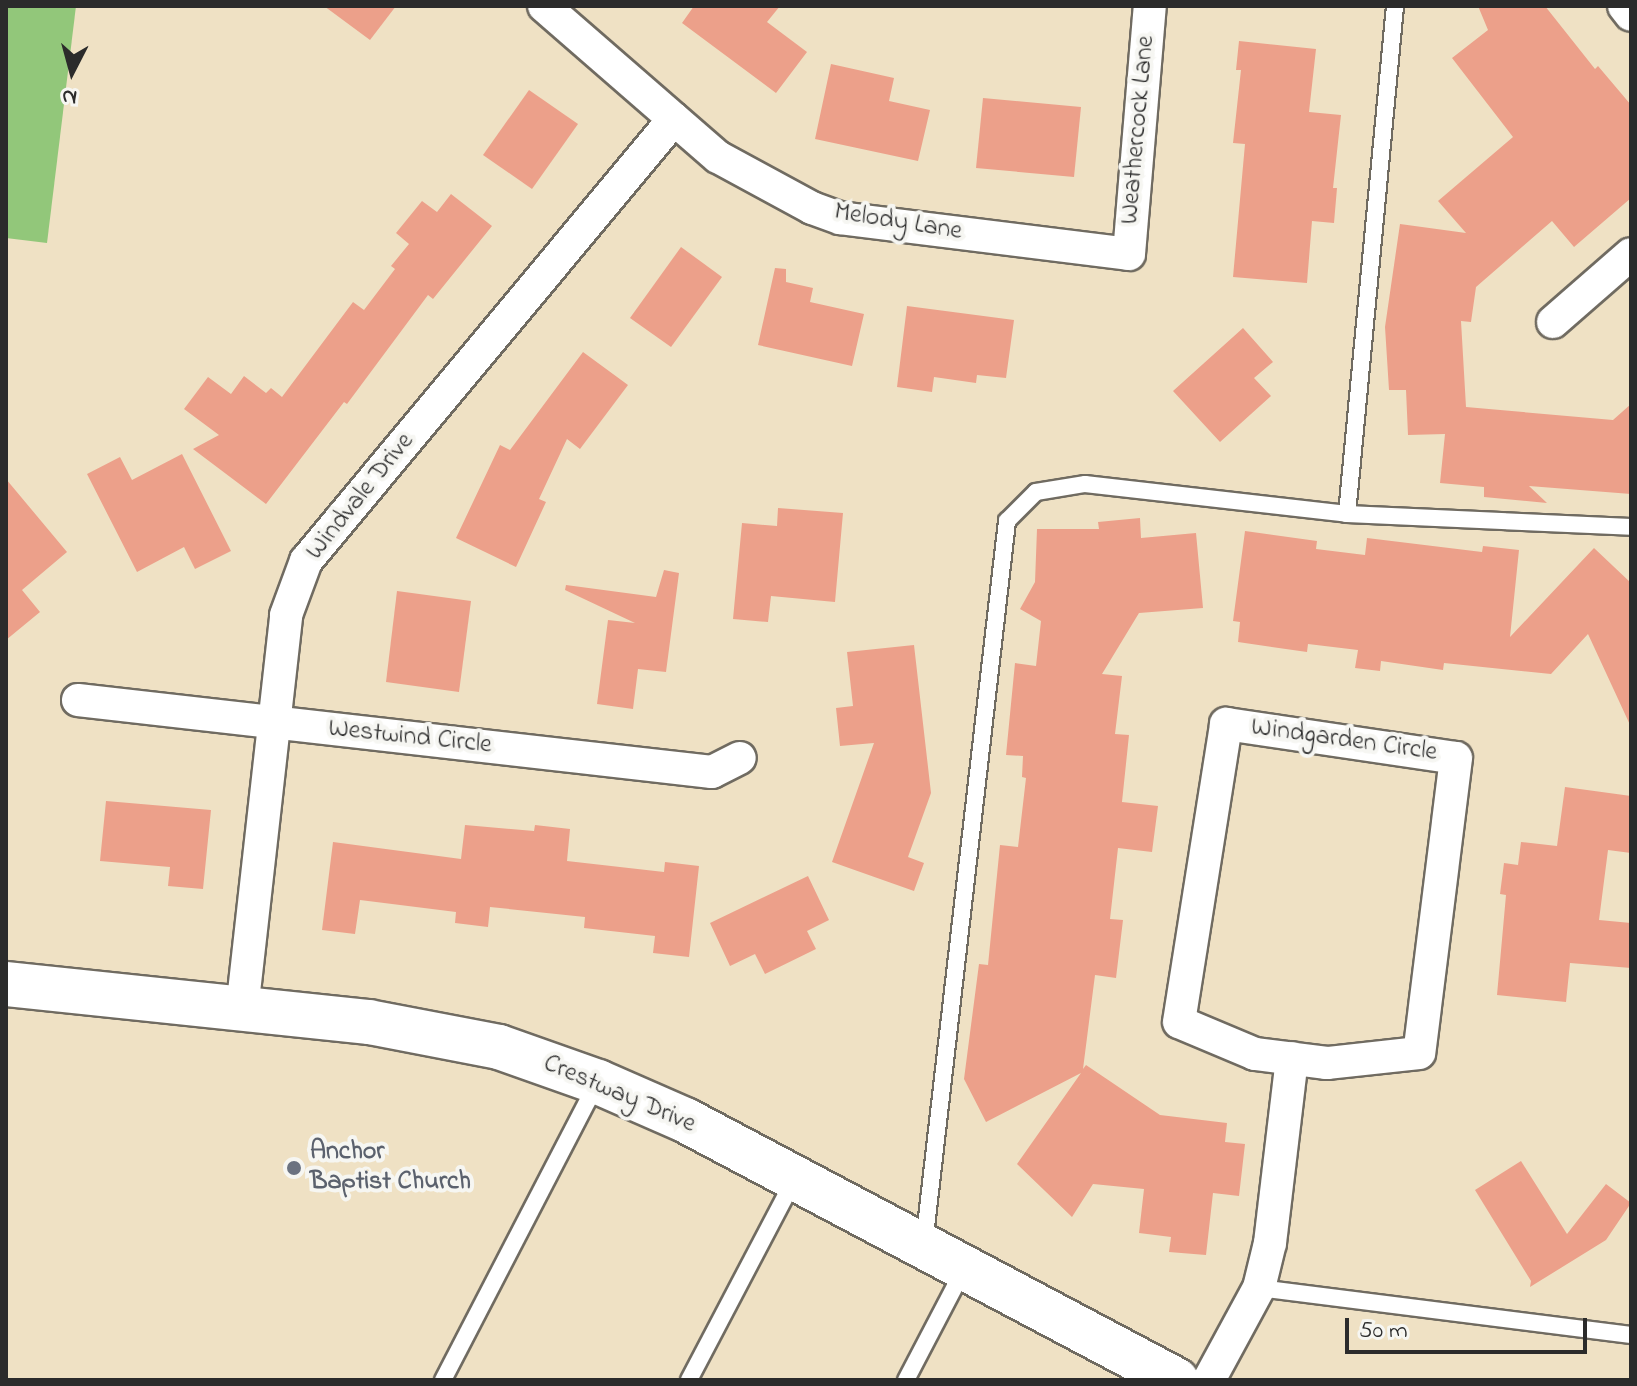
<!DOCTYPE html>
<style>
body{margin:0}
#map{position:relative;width:1637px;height:1386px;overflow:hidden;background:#efe1c4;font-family:"Indie Flower",sans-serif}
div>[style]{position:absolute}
.green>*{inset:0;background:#92c77a}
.building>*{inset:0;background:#eca08a}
.roads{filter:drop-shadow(2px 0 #706b61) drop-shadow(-2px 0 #706b61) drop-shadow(0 2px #706b61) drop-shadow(0 -2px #706b61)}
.lane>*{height:16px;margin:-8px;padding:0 8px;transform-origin:8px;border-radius:8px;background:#fff}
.street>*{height:32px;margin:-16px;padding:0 16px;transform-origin:16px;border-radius:16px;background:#fff}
.secondary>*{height:44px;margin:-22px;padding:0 22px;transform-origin:22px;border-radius:22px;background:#fff}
.dots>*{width:22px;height:22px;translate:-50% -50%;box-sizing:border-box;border:4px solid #f6f6f2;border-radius:50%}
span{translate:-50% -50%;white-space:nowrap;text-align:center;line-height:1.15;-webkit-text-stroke:8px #f6f6f2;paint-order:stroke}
.street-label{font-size:26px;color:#2b2b2b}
.worship-label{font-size:26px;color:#5b616d;font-weight:700}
.left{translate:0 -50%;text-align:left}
.frame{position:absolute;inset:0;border:8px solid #2b2b2b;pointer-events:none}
.north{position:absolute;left:32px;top:32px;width:80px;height:80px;-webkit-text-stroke:6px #f6f6f2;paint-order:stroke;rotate:186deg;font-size:22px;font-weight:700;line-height:32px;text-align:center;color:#2b2b2b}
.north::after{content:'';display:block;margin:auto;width:28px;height:36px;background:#2b2b2b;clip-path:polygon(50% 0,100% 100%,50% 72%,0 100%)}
.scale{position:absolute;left:1345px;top:1318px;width:242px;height:36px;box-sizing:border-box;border:4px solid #2b2b2b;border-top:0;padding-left:10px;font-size:24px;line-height:28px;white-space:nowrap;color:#2b2b2b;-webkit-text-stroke:6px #f6f6f2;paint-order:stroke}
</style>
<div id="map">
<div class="green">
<div style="clip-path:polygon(6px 6px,76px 6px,47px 243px,6px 238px)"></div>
</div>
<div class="building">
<div style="clip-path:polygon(324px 6px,396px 6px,370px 40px)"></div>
<div style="clip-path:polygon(694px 6px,780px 6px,767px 22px,807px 52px,776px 93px,682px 23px)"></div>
<div style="clip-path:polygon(1478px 6px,1545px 6px,1595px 69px,1598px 66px,1631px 105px,1631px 198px,1574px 247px,1552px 221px,1476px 287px,1471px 322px,1461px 321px,1466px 407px,1613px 420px,1631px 404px,1631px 494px,1529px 486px,1547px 503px,1484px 497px,1484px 487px,1440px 483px,1445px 434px,1408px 435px,1406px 390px,1389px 390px,1385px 327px,1400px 224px,1466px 233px,1438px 201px,1513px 137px,1452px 58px,1488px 30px)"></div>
<div style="clip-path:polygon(1239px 41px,1316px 49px,1309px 112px,1341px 115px,1333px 188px,1337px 188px,1334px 223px,1312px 221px,1307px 283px,1233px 277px,1245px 144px,1233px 143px,1241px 70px,1236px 70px)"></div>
<div style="clip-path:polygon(831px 64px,894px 78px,889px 101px,930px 110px,918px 161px,815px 139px)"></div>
<div style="clip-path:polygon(529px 90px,578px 124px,532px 189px,483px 155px)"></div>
<div style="clip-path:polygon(983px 98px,1081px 107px,1074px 177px,976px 168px)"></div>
<div style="clip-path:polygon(451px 194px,492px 226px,433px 299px,428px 295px,347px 404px,344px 402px,266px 504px,193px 449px,219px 435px,184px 409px,208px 377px,231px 394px,244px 376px,266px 393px,271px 388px,282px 397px,353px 302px,364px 310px,395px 269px,391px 266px,409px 244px,396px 233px,422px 201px,437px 212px)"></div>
<div style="clip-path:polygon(681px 247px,722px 277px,671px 347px,630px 318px)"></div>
<div style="clip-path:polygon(775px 268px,786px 269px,786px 282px,813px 288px,810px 302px,864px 314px,852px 366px,758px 345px)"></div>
<div style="clip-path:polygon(907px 306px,1014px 320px,1006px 378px,977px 375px,976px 383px,934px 377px,932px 392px,897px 387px)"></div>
<div style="clip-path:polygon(1243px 328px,1273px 362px,1254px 378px,1271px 396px,1220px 442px,1173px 391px)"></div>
<div style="clip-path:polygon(583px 352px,628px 385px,580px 449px,567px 439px,539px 499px,546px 502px,516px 567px,456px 538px,500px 445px,510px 450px)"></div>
<div style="clip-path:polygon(182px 454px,231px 551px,195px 569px,184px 547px,137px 572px,87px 474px,120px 457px,132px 480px)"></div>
<div style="clip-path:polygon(6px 479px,67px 552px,22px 590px,40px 612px,6px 640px)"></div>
<div style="clip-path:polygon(778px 508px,843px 513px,835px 602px,771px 596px,768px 622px,733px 619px,742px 523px,777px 526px)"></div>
<div style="clip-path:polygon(1140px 518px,1141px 538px,1196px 533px,1203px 608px,1139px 613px,1102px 674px,1122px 676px,1115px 734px,1129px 735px,1122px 802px,1158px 806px,1152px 852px,1118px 848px,1110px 919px,1123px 920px,1116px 978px,1095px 975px,1083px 1069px,1086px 1065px,1160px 1115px,1227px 1123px,1225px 1142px,1245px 1144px,1239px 1196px,1213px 1193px,1206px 1255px,1169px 1252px,1171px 1237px,1139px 1233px,1144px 1189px,1093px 1184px,1072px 1217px,1017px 1164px,1081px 1073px,986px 1122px,964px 1079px,979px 964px,988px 965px,1000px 845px,1018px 847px,1026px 778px,1022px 777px,1023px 756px,1006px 755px,1015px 663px,1036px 666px,1041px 621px,1020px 609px,1035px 582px,1037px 529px,1099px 529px,1098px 522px)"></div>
<div style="clip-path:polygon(1245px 531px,1317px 541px,1316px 549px,1365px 555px,1367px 538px,1482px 552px,1483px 546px,1519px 550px,1510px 637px,1594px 548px,1631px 583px,1631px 727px,1588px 634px,1551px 674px,1444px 663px,1443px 670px,1381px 661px,1380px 671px,1355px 668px,1358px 650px,1308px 644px,1307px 652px,1238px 642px,1240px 622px,1233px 621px)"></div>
<div style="clip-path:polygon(664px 570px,679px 573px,666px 672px,638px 669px,633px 709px,597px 704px,608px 620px,635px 623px,565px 590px,566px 585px,656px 597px)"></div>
<div style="clip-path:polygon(397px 591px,471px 601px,459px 692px,386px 682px)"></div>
<div style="clip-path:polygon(914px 645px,931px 793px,908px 857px,924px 863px,914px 891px,832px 862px,874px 743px,840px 746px,836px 708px,853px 706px,847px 652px)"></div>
<div style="clip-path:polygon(1565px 787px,1631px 796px,1631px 853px,1608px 850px,1599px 920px,1631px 923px,1631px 968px,1570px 963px,1566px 1002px,1497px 995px,1506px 895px,1500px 894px,1504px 863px,1518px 865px,1521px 842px,1557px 846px)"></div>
<div style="clip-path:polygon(106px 801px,211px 810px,203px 889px,168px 886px,170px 867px,100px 861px)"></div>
<div style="clip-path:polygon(465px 825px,534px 831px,535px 825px,570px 829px,567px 861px,664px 872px,665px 862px,699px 866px,689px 957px,653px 953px,655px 936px,584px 928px,585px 917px,490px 907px,488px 927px,455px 923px,456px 912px,360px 900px,355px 934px,322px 930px,333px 842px,461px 859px)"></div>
<div style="clip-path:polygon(808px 876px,829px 920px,807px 931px,816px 949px,765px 974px,755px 954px,730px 966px,710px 923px)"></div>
<div style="clip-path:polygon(1521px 1161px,1567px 1234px,1606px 1184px,1631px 1203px,1606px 1240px,1530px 1287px,1531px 1281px,1475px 1190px)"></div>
</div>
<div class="roads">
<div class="lane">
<div style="left:1347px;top:514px;width:510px;rotate:-84.6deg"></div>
<div style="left:924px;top:1244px;width:728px;rotate:-83.45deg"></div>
<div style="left:1007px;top:521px;width:41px;rotate:-45deg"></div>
<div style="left:1036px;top:492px;width:50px;rotate:-9.3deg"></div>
<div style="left:1085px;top:484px;width:264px;rotate:6.5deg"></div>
<div style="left:1347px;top:514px;width:284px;rotate:2.6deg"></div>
<div style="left:1259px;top:1288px;width:375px;rotate:7.2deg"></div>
<div style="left:443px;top:1380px;width:335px;rotate:-62.6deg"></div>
<div style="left:689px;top:1380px;width:226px;rotate:-62.3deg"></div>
<div style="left:906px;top:1380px;width:125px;rotate:-62.4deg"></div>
</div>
<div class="street">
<div style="left:544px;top:6px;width:230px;rotate:41deg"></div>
<div style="left:718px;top:157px;width:107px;rotate:28.5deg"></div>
<div style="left:812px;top:208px;width:30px;rotate:20deg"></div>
<div style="left:840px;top:218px;width:291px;rotate:7.1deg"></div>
<div style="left:1129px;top:254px;width:249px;rotate:-85.2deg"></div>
<div style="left:1624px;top:6px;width:11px;rotate:52deg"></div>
<div style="left:1553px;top:322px;width:103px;rotate:-41.1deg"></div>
<div style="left:78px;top:700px;width:638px;rotate:6.48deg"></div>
<div style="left:712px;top:772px;width:31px;rotate:-27deg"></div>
<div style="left:1226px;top:724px;width:232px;rotate:8.4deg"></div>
<div style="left:1456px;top:758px;width:297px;rotate:97.1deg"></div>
<div style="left:1419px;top:1053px;width:93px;rotate:173.8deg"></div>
<div style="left:1327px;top:1063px;width:73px;rotate:-172.9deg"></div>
<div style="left:1255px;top:1054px;width:82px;rotate:-157.2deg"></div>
<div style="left:1179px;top:1022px;width:302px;rotate:-81deg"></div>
<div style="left:242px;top:1010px;width:397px;rotate:-83.6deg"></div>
<div style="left:286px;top:615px;width:58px;rotate:-69.7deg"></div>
<div style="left:306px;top:561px;width:575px;rotate:-50.22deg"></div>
<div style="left:1209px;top:1380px;width:105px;rotate:-61.5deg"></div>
<div style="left:1259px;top:1288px;width:46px;rotate:-76.3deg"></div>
<div style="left:1270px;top:1243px;width:186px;rotate:-83.2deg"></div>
</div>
<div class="secondary">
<div style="left:6px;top:984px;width:365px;rotate:6deg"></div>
<div style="left:369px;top:1022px;width:132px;rotate:10.9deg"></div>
<div style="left:499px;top:1047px;width:105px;rotate:19.5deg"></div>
<div style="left:598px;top:1082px;width:95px;rotate:23.6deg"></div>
<div style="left:685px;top:1120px;width:556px;rotate:27.9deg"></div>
</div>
</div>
<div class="dots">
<div style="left:294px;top:1168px;background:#6b7280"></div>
</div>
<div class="street-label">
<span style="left:1139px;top:130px;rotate:-85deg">Weathercock Lane</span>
<span style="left:898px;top:223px;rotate:9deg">Melody Lane</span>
<span style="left:361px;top:497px;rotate:-51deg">Windvale Drive</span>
<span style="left:410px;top:738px;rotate:6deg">Westwind Circle</span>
<span style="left:1344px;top:741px;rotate:8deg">Windgarden Circle</span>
<span style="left:619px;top:1095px;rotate:23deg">Crestway Drive</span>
</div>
<div class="worship-label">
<span class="left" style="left:310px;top:1168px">Anchor<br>Baptist Church</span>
</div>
<div class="frame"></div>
<div class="north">N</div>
<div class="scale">50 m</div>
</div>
